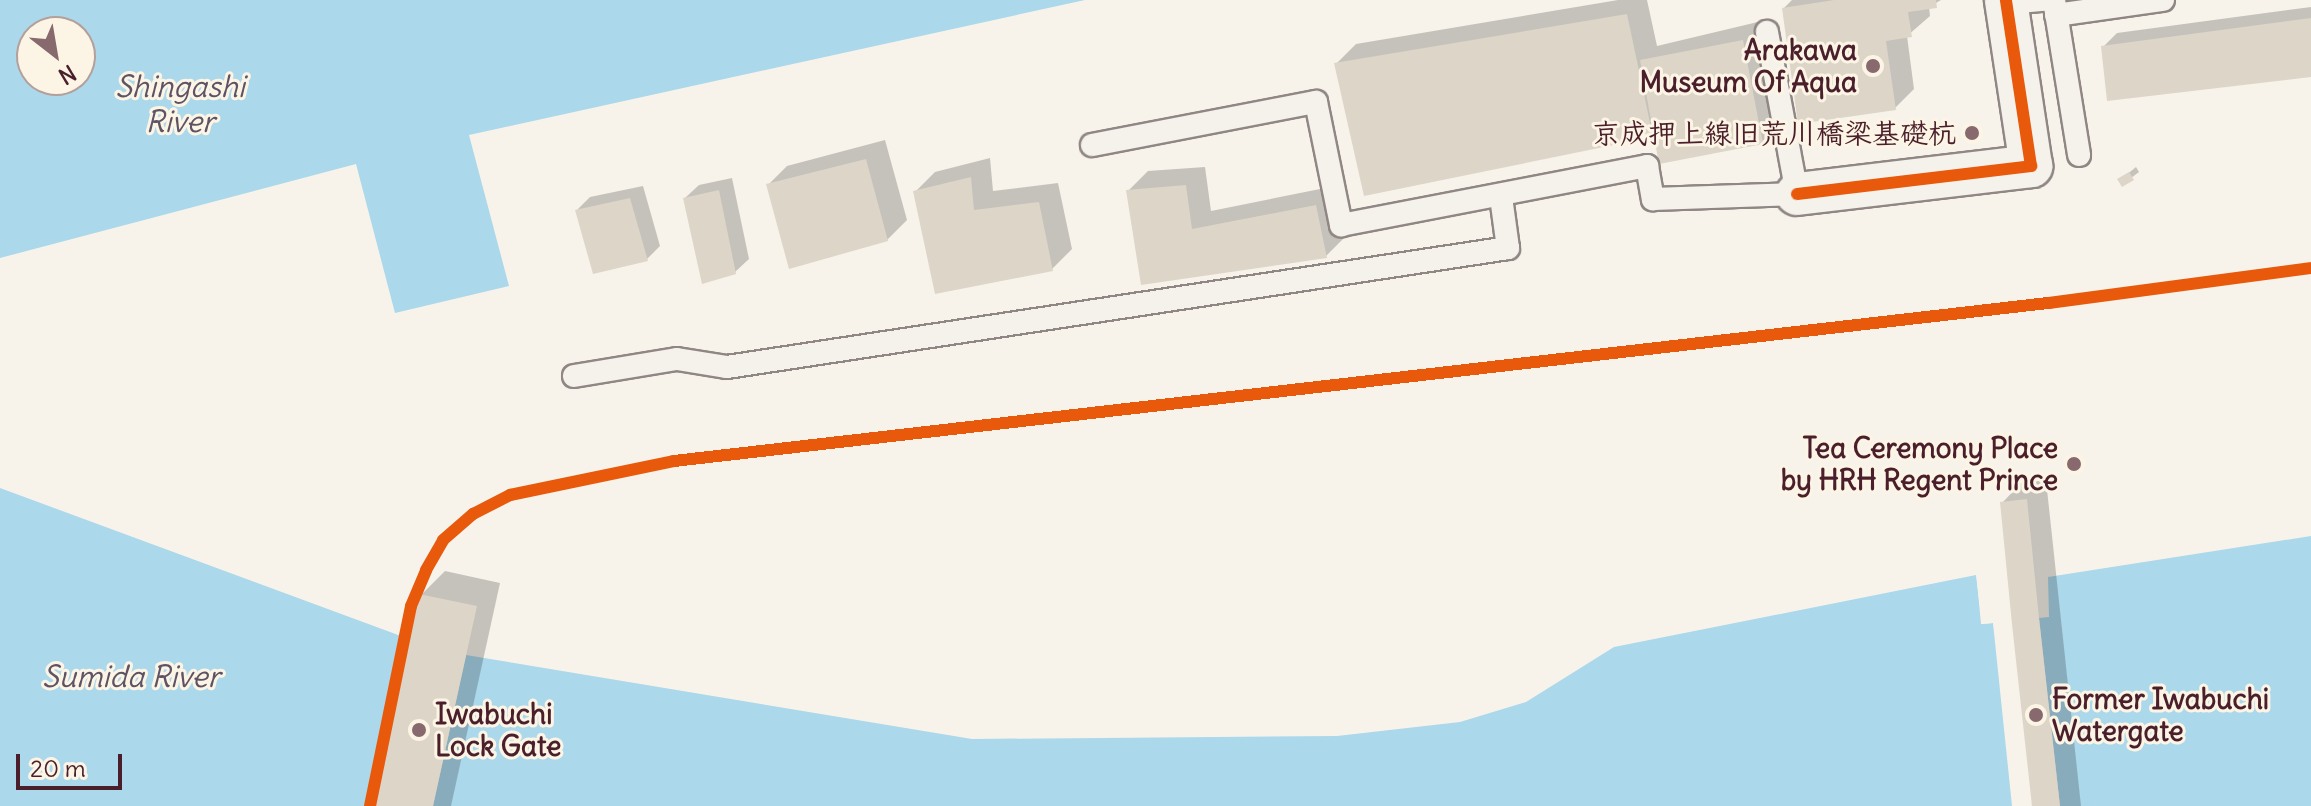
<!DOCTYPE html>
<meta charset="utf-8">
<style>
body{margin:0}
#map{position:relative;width:2311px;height:806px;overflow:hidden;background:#f7f3ea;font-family:Delius,"Klee One",sans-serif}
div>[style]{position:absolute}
.water>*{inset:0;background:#abd8eb}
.pier>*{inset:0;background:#f7f3ea}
.shadow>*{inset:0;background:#0003}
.building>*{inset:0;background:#dcd5c8}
.roads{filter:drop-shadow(2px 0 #908684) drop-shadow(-2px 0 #908684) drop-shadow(0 2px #908684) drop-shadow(0 -2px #908684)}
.service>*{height:22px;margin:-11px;padding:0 11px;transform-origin:11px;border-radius:11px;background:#f5f2ec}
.minor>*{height:42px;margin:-21px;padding:0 21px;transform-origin:21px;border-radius:21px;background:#f5f2ec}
.cycleway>*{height:12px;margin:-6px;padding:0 6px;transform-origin:6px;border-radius:6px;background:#e8590c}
.dots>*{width:22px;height:22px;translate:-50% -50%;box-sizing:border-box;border:4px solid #fcf5e5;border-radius:50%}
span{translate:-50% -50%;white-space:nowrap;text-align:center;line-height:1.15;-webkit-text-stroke:6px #fcf5e5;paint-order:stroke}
.poi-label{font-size:28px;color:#4a1f2b;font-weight:700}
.right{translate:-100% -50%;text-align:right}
.left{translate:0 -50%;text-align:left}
.water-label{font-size:30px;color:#5e5365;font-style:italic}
.north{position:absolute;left:16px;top:16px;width:80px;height:80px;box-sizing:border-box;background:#fcf5e5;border:2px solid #b59f9b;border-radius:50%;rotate:149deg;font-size:22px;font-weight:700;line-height:32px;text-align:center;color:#4a1f2b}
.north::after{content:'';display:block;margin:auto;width:28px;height:36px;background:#87696e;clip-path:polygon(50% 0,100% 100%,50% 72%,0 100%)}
.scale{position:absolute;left:16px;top:754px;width:106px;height:36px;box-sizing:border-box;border:4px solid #4a1f2b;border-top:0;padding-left:10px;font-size:24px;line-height:28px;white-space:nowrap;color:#4a1f2b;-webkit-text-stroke:6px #fcf5e5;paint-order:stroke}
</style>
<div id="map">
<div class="water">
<div style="clip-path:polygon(evenodd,0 0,1085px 0,469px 135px,509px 286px,395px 313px,356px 164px,0 258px,0 0,32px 32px,80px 32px,80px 80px,32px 80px,32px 32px)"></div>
<div style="clip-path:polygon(0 488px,409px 639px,372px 806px,0 806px)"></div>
<div style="clip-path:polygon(2311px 536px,2311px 806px,2060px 806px,2039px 618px,2049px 617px,2048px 577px)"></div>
<div style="clip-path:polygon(1976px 575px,1982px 624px,1993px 623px,2032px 806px,433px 806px,466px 655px,972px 739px,1337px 736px,1460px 722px,1526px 702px,1614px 647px)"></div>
</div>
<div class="pier">
<div style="clip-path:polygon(1976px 571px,1985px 620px,2012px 620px,2032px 806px,2012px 806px,1993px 623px,1981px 624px)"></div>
</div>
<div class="shadow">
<div style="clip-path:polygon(1618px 0,1647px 0,1657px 46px,1762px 21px,1781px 123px,1762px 142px,1652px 135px,1336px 64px,1356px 44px)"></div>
<div style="clip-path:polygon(1792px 0,1941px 0,1929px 7px,1930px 16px,1907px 36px,1914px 89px,1895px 108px,1784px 8px)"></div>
<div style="clip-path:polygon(2311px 7px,2311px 75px,2103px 47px,2117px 33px)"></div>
<div style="clip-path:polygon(885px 140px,907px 220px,887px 240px,768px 185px,787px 166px)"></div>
<div style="clip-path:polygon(990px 158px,993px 191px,1058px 183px,1072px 249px,1052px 269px,915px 192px,935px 172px)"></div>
<div style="clip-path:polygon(1205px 167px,1211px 211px,1335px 186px,1346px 236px,1326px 256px,1143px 283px,1128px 191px,1148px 171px)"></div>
<div style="clip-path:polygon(2136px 167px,2139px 172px,2123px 184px,2120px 180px)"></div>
<div style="clip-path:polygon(732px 178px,749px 259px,735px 272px,685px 198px,699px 185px)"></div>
<div style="clip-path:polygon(643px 186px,660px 246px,647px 259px,577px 210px,590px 197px)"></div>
<div style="clip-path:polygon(2046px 480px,2081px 806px,2035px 806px,2002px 503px,2021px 483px)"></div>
<div style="clip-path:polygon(445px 571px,500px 583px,451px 806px,374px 806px,421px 595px)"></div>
</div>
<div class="building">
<div style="clip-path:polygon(1834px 0,1936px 0,1937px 8px,1908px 12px,1912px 37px,1886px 41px,1896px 110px,1798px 124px,1782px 8px)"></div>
<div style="clip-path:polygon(1627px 14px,1653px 137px,1364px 196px,1334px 63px)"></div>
<div style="clip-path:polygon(2311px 18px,2311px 77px,2107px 101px,2101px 46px)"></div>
<div style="clip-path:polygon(1743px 40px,1763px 144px,1659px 164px,1640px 60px)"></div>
<div style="clip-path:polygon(866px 159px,888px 241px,789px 269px,766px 184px)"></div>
<div style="clip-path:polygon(2129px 172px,2134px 180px,2122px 187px,2117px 179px)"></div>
<div style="clip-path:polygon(971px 177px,974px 210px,1039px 202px,1053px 271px,935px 294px,913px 191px)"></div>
<div style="clip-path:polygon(1186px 185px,1192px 229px,1316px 205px,1327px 258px,1141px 285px,1126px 190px)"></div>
<div style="clip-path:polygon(719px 190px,736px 274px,702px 284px,683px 198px)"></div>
<div style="clip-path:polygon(630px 198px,648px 261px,593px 274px,575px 210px)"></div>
<div style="clip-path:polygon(2027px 499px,2039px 618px,2060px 806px,2032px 806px,2012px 624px,2000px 502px)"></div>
<div style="clip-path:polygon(419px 594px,477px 606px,433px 806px,372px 806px)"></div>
</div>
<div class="roads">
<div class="service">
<div style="left:2054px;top:0;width:157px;rotate:80.8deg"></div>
<div style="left:2007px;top:3px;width:37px;rotate:-5deg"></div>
<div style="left:2056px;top:15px;width:108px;rotate:-8deg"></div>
<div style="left:1092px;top:145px;width:228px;rotate:-10.9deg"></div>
<div style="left:1316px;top:102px;width:126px;rotate:78.5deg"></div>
<div style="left:1341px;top:225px;width:312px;rotate:-10.9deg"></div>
<div style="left:1647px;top:166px;width:34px;rotate:80deg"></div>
<div style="left:1653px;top:199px;width:144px;rotate:-2deg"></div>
<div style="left:1797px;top:194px;width:165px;rotate:-100.5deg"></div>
<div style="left:574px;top:376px;width:104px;rotate:-9.4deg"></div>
<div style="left:677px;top:359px;width:51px;rotate:9.1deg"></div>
<div style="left:727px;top:367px;width:790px;rotate:-8.66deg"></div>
<div style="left:1508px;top:248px;width:51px;rotate:-97.8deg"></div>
</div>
<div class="minor">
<div style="left:1797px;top:194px;width:236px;rotate:-6.8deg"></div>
<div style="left:2031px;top:166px;width:168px;rotate:-98.6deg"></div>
</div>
</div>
<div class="cycleway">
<div style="left:1797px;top:194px;width:236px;rotate:-6.8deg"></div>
<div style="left:2031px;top:166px;width:168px;rotate:-98.6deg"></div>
<div style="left:370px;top:806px;width:204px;rotate:-78.4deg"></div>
<div style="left:411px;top:606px;width:39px;rotate:-67deg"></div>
<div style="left:426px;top:570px;width:34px;rotate:-60deg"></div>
<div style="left:443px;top:540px;width:40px;rotate:-41deg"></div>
<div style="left:473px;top:514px;width:42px;rotate:-27.2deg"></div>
<div style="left:510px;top:495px;width:167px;rotate:-11.7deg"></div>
<div style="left:674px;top:461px;width:1384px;rotate:-6.56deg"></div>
<div style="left:2049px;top:303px;width:264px;rotate:-7.6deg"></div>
</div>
<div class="dots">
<div style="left:1873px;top:66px;background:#87696e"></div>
<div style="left:1972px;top:133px;background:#87696e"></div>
<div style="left:2074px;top:464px;background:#87696e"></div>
<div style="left:2036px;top:715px;background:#87696e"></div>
<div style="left:419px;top:730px;background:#87696e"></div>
</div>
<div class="poi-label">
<span class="right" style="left:1857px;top:66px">Arakawa<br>Museum Of Aqua</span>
<span class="right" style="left:1956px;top:133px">京成押上線旧荒川橋梁基礎杭</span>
<span class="right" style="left:2058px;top:464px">Tea Ceremony Place<br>by HRH Regent Prince</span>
<span class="left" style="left:2052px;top:715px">Former Iwabuchi<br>Watergate</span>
<span class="left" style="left:435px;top:730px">Iwabuchi<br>Lock Gate</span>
</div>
<div class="water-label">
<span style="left:180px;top:103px">Shingashi<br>River</span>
<span style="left:131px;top:676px">Sumida River</span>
</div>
<div class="north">N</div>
<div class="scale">20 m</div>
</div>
